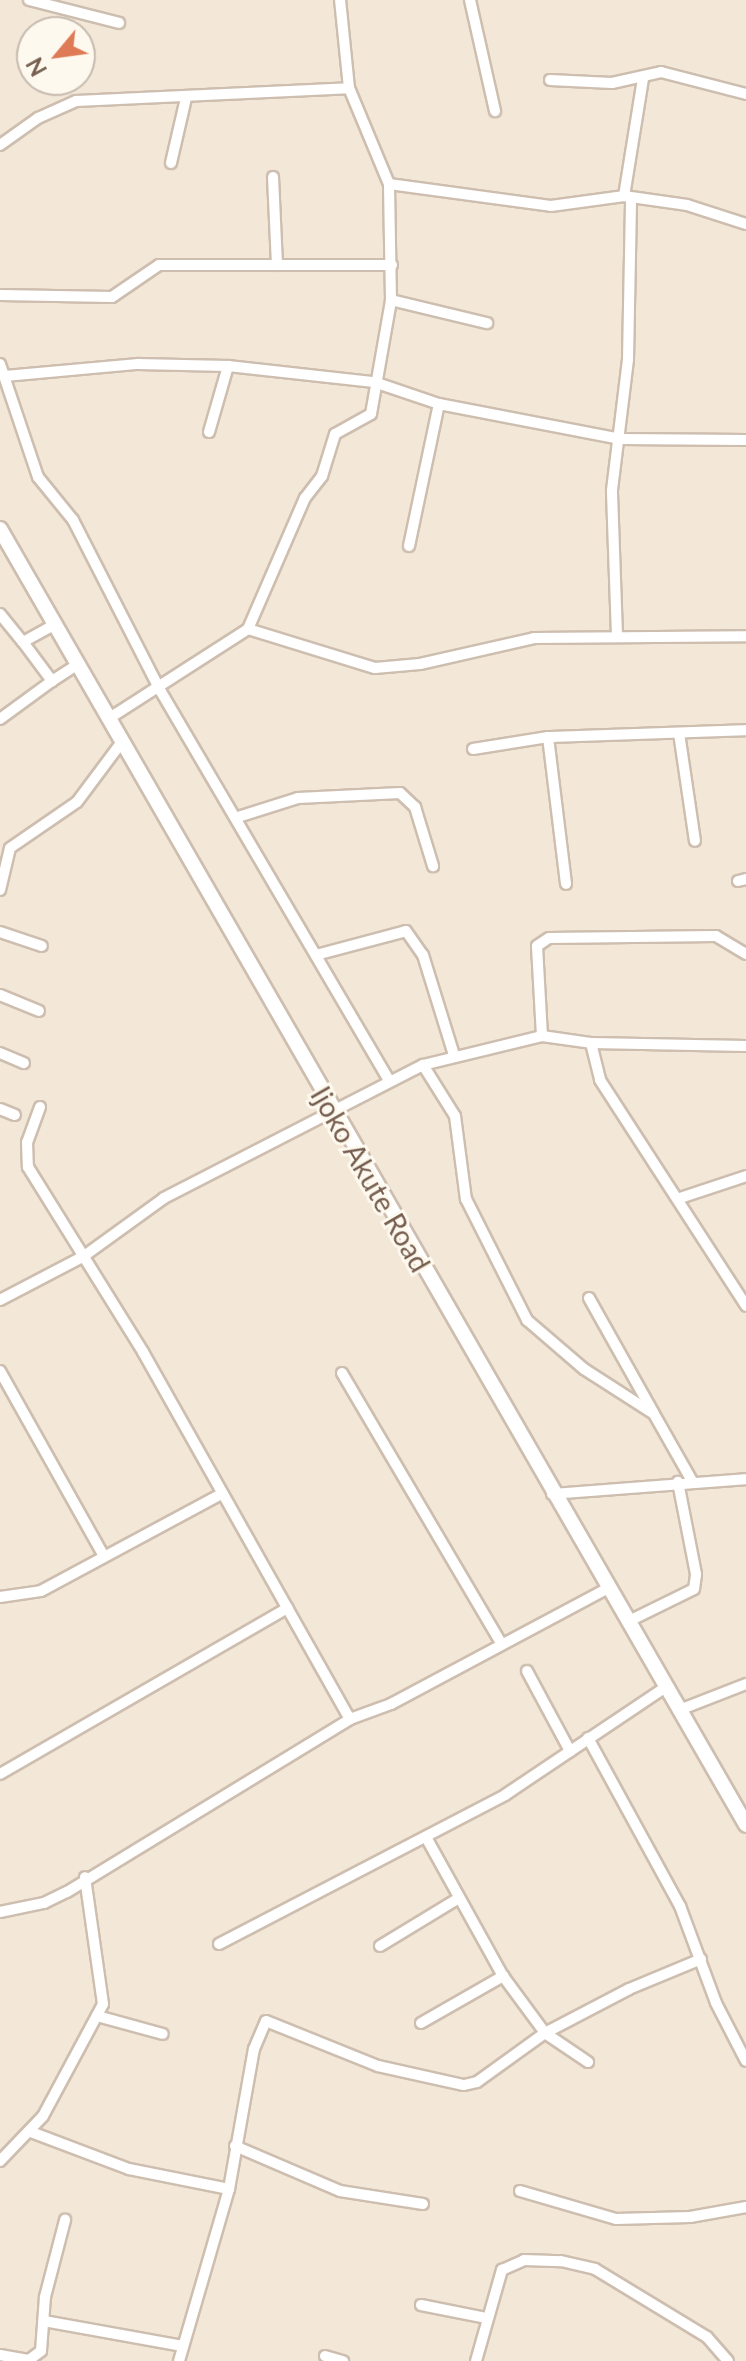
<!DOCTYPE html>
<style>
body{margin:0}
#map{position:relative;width:746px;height:2361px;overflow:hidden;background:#fbf5e9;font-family:Lato,sans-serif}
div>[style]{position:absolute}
.residential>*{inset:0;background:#f3e7d8}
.roads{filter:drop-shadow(2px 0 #cdbeaf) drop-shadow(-2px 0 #cdbeaf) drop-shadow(0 2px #cdbeaf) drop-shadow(0 -2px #cdbeaf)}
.minor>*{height:10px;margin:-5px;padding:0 5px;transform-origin:5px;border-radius:5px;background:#fff}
.secondary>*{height:14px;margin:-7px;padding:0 7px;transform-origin:7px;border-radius:7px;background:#fff}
span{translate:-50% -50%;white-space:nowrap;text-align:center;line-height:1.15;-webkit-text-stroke:6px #fef9ef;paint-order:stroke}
.street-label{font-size:28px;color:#755d4e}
.north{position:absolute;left:16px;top:16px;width:80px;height:80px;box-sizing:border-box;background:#fef9ef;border:2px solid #c7bbaf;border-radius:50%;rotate:241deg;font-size:22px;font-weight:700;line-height:32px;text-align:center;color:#755d4e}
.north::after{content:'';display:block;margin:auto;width:28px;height:36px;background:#de7a56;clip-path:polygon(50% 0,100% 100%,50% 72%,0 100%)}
</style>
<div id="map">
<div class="residential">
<div style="clip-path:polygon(evenodd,0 0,746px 0,746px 2361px,0 2361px,0 0,32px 32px,80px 32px,80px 80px,32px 80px,32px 32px)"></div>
</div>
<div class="roads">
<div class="minor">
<div style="left:29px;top:0;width:93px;rotate:14.3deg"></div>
<div style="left:470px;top:0;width:114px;rotate:77.3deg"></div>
<div style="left:550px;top:80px;width:62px;rotate:2.8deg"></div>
<div style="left:612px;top:83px;width:50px;rotate:-12.7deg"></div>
<div style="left:661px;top:72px;width:88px;rotate:14.5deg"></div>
<div style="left:0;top:145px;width:47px;rotate:-35.4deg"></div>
<div style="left:38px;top:118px;width:42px;rotate:-24.1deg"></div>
<div style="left:76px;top:101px;width:273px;rotate:-2.7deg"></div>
<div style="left:171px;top:163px;width:67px;rotate:-77deg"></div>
<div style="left:273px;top:177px;width:88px;rotate:87.4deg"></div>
<div style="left:389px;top:184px;width:163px;rotate:7.7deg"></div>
<div style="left:551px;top:206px;width:74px;rotate:-7.8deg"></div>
<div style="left:624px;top:196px;width:64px;rotate:8.1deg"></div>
<div style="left:687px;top:205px;width:62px;rotate:17.9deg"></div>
<div style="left:624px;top:196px;width:119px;rotate:-80.8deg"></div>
<div style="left:0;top:295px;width:112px;rotate:1deg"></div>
<div style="left:112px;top:297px;width:57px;rotate:-34.2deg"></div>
<div style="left:159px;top:265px;width:233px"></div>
<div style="left:391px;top:300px;width:99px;rotate:13.5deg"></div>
<div style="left:0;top:364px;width:119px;rotate:71.4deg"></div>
<div style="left:38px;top:477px;width:55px;rotate:50.9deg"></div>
<div style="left:73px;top:520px;width:191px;rotate:62.9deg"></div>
<div style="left:160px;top:690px;width:452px;rotate:59.6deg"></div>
<div style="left:5px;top:376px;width:134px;rotate:-5.2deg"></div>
<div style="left:138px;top:364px;width:90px;rotate:1.3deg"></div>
<div style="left:228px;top:366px;width:147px;rotate:6.3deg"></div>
<div style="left:374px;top:382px;width:69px;rotate:18.7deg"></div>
<div style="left:439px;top:404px;width:185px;rotate:10.9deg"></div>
<div style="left:621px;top:439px;width:125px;rotate:0.5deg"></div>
<div style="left:209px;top:432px;width:69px;rotate:-73.9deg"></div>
<div style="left:409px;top:546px;width:145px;rotate:-78.1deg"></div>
<div style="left:0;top:614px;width:36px;rotate:51deg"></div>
<div style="left:23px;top:642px;width:37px;rotate:-29deg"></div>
<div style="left:248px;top:629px;width:133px;rotate:17.1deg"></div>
<div style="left:375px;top:668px;width:45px;rotate:-5.1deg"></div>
<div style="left:420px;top:664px;width:117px;rotate:-12.8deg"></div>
<div style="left:534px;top:638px;width:212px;rotate:-0.5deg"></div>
<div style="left:617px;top:636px;width:146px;rotate:-92deg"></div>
<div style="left:612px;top:490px;width:132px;rotate:-83deg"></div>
<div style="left:628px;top:359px;width:161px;rotate:-88.9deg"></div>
<div style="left:23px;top:642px;width:49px;rotate:53.4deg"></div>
<div style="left:52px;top:681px;width:31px;rotate:-33deg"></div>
<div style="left:0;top:719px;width:64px;rotate:-36.2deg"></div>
<div style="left:108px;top:719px;width:166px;rotate:-32.7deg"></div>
<div style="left:248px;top:629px;width:143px;rotate:-66.5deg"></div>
<div style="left:305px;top:498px;width:28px;rotate:-52deg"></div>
<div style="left:322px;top:476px;width:44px;rotate:-72.8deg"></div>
<div style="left:335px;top:434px;width:41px;rotate:-29.1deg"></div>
<div style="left:371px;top:414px;width:116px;rotate:-80deg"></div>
<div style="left:391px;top:300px;width:116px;rotate:-91deg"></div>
<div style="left:389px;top:184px;width:104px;rotate:-112.6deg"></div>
<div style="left:349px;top:88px;width:88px;rotate:-95.8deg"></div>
<div style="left:679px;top:733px;width:109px;rotate:81.6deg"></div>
<div style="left:548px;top:737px;width:148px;rotate:83deg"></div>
<div style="left:473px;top:749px;width:76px;rotate:-9.1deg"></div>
<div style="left:548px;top:737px;width:198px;rotate:-2deg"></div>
<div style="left:238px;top:817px;width:63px;rotate:-17.6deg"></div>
<div style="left:298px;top:798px;width:102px;rotate:-2.8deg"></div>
<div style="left:400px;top:793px;width:21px;rotate:43deg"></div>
<div style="left:415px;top:807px;width:62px;rotate:73deg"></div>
<div style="left:738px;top:881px;width:8px;rotate:-14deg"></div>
<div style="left:0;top:890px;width:43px;rotate:-76.6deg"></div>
<div style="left:10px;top:848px;width:81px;rotate:-34.5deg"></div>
<div style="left:77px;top:802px;width:74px;rotate:-53.3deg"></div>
<div style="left:0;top:932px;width:44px;rotate:18.4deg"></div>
<div style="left:316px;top:955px;width:93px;rotate:-14.9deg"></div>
<div style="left:406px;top:931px;width:29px;rotate:55deg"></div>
<div style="left:423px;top:955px;width:105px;rotate:72.8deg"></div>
<div style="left:0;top:995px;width:42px;rotate:22.3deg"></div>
<div style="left:542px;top:1036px;width:90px;rotate:-93.2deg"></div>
<div style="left:537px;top:946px;width:14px;rotate:-34deg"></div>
<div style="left:549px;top:938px;width:167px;rotate:-0.7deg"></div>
<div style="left:716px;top:936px;width:35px;rotate:31deg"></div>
<div style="left:591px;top:1043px;width:38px;rotate:76deg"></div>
<div style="left:600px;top:1080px;width:269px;rotate:57.1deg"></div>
<div style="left:0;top:1053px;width:26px;rotate:23deg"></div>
<div style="left:423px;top:1065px;width:60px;rotate:57.9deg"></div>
<div style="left:455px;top:1116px;width:84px;rotate:82.5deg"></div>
<div style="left:466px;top:1199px;width:136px;rotate:63.2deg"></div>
<div style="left:527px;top:1320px;width:75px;rotate:40.7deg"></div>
<div style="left:584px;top:1369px;width:83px;rotate:32.7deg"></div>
<div style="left:654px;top:1414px;width:77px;rotate:60.4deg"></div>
<div style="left:40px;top:1107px;width:37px;rotate:110deg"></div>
<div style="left:27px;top:1142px;width:25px;rotate:88deg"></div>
<div style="left:28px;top:1167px;width:218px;rotate:58.1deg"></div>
<div style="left:143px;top:1352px;width:421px;rotate:60.6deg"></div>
<div style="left:0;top:1109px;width:16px;rotate:22deg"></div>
<div style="left:680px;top:1198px;width:70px;rotate:-18.4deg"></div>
<div style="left:589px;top:1298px;width:131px;rotate:60.7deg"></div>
<div style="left:0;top:1300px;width:95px;rotate:-27.6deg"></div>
<div style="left:84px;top:1256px;width:99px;rotate:-35.9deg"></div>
<div style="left:164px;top:1198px;width:291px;rotate:-27.2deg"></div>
<div style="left:423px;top:1065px;width:122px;rotate:-13.7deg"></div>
<div style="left:542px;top:1036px;width:49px;rotate:8.1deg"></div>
<div style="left:591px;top:1043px;width:155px;rotate:1.1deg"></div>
<div style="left:0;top:1371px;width:212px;rotate:60.7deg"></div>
<div style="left:342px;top:1373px;width:313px;rotate:59.5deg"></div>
<div style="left:552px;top:1494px;width:195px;rotate:-4.4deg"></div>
<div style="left:0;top:1597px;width:41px;rotate:-8.3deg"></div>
<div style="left:41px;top:1591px;width:204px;rotate:-28.3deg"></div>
<div style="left:629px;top:1621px;width:72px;rotate:-26.2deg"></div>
<div style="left:694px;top:1589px;width:15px;rotate:-82deg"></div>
<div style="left:696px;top:1574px;width:94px;rotate:-101.1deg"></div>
<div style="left:527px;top:1671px;width:91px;rotate:61.7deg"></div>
<div style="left:679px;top:1710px;width:72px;rotate:-21.2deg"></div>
<div style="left:588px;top:1738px;width:192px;rotate:61.3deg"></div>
<div style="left:680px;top:1906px;width:103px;rotate:69.6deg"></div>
<div style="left:716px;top:2003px;width:65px;rotate:62.7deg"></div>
<div style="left:0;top:1774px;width:332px;rotate:-30deg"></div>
<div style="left:427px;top:1839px;width:157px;rotate:61deg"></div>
<div style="left:503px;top:1976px;width:71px;rotate:53.6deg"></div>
<div style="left:545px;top:2033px;width:52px;rotate:34deg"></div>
<div style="left:0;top:1912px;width:45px;rotate:-11.6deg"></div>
<div style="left:44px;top:1903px;width:25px;rotate:-26deg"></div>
<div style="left:67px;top:1892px;width:332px;rotate:-31.4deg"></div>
<div style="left:350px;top:1719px;width:44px;rotate:-20.1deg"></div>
<div style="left:391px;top:1704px;width:244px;rotate:-28.1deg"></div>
<div style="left:219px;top:1944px;width:322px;rotate:-27.5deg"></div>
<div style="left:505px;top:1795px;width:194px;rotate:-33.9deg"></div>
<div style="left:380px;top:1946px;width:92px;rotate:-31.3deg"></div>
<div style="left:97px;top:2016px;width:68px;rotate:15.3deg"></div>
<div style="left:421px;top:2023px;width:95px;rotate:-29.8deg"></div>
<div style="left:31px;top:2132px;width:105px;rotate:20.7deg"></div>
<div style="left:129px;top:2169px;width:102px;rotate:11.3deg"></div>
<div style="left:235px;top:2146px;width:114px;rotate:23.2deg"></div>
<div style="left:340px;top:2191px;width:84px;rotate:8.9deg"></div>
<div style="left:0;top:2161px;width:62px;rotate:-46.3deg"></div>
<div style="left:43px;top:2116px;width:127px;rotate:-61.8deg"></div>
<div style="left:103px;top:2004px;width:128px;rotate:-98.1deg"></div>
<div style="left:520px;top:2191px;width:100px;rotate:16.3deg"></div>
<div style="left:616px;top:2219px;width:74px;rotate:-1.5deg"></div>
<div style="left:690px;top:2217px;width:57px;rotate:-10.1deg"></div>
<div style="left:421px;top:2305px;width:66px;rotate:11.3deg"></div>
<div style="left:44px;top:2321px;width:141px;rotate:10.2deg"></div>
<div style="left:0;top:2355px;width:29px;rotate:10deg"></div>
<div style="left:29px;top:2360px;width:15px;rotate:-37deg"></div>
<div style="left:41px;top:2351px;width:54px;rotate:-85.8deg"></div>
<div style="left:45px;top:2297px;width:80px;rotate:-75.4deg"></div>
<div style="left:325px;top:2356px;width:19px;rotate:16deg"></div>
<div style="left:179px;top:2361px;width:179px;rotate:-73.8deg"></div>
<div style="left:229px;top:2189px;width:142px;rotate:-79.9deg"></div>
<div style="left:254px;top:2049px;width:30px;rotate:-67deg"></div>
<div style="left:266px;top:2021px;width:121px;rotate:21.9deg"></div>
<div style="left:378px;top:2066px;width:88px;rotate:12.5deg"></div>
<div style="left:464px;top:2085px;width:13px;rotate:-13deg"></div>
<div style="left:477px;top:2082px;width:84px;rotate:-35.8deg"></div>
<div style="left:545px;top:2033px;width:95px;rotate:-27.6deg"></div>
<div style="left:629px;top:1989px;width:78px;rotate:-22.6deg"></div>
<div style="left:476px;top:2361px;width:95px;rotate:-74.1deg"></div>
<div style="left:502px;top:2270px;width:24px;rotate:-24deg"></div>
<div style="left:524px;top:2260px;width:37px;rotate:2deg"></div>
<div style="left:561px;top:2261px;width:35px;rotate:13deg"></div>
<div style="left:595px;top:2269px;width:131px;rotate:31.3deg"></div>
<div style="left:707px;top:2337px;width:32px;rotate:49deg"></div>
</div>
<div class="secondary">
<div style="left:0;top:529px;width:1495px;rotate:60.07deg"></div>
</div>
</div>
<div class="street-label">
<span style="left:371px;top:1179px;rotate:60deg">Ijoko Akute Road</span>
</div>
<div class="north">N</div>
</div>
